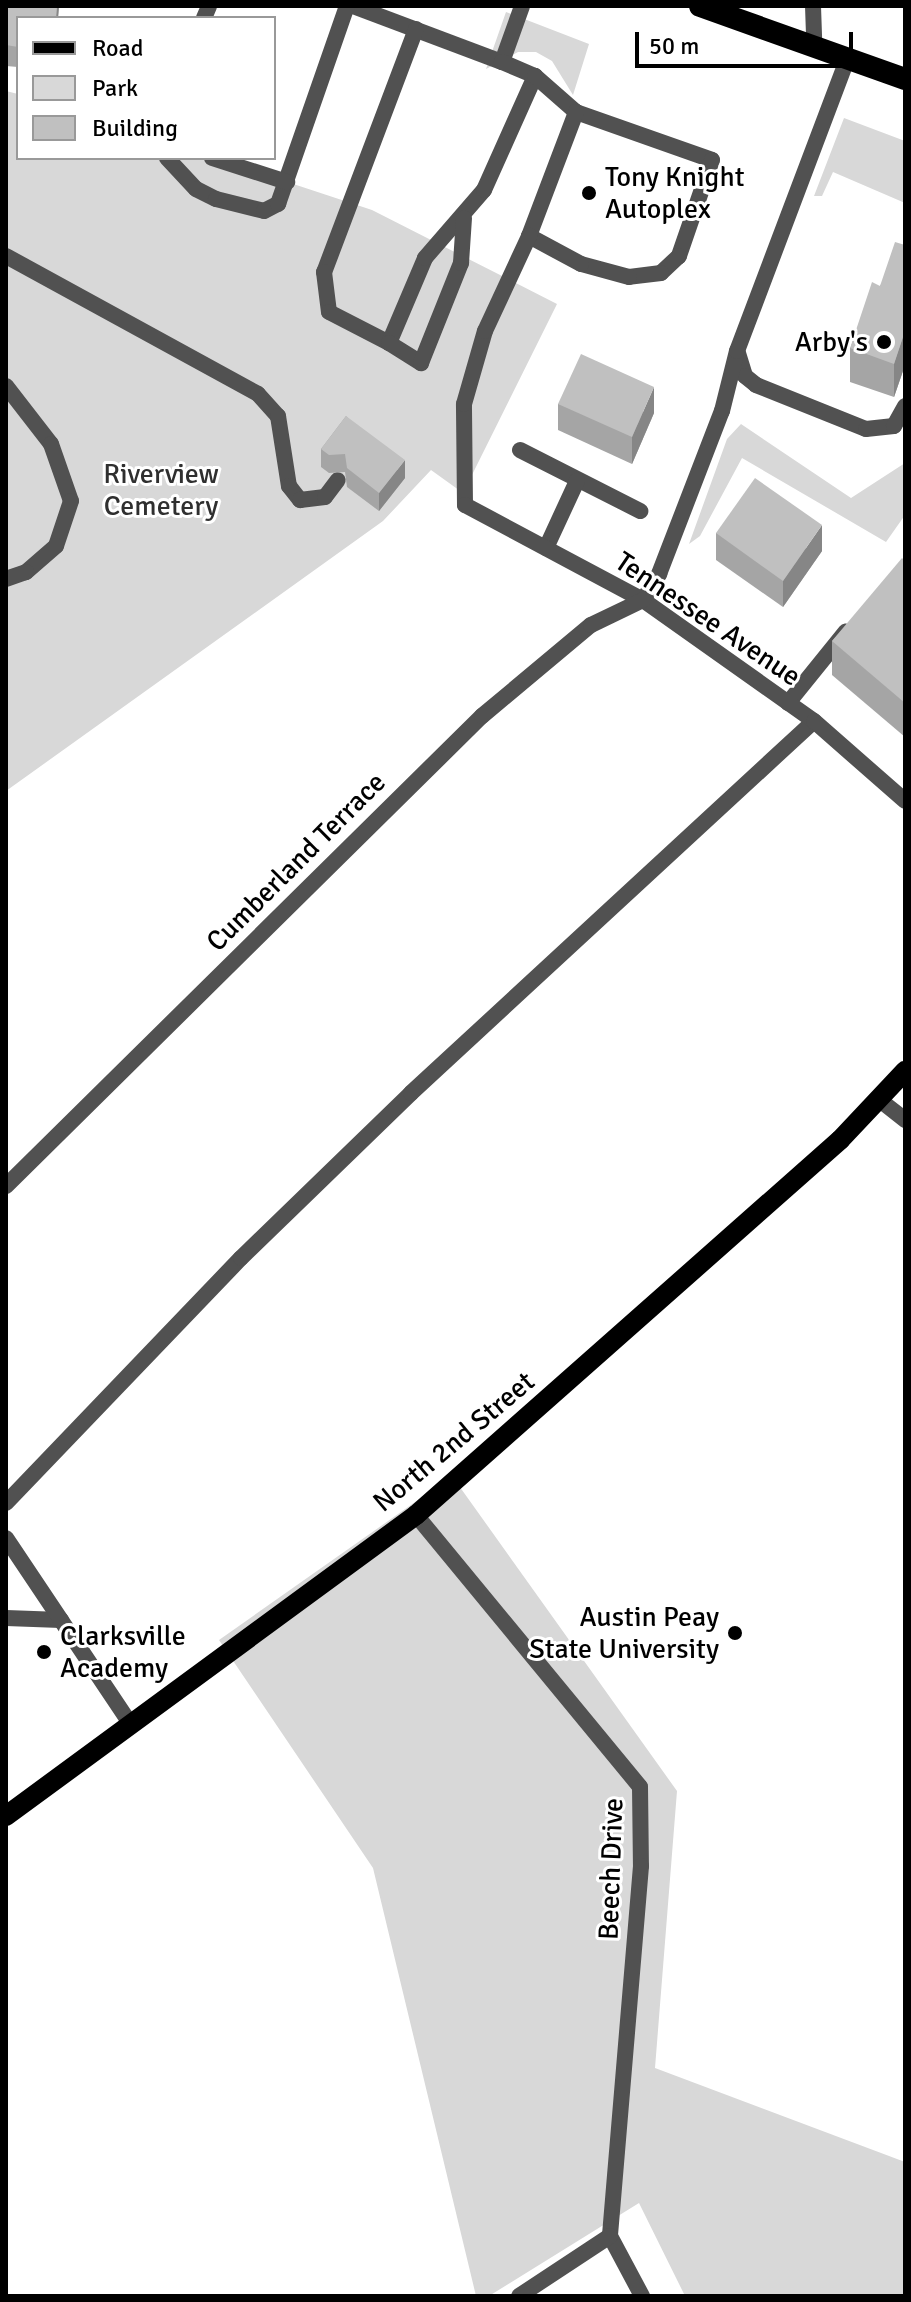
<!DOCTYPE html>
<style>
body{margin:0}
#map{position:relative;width:911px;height:2302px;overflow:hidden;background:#fff;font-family:Signika,sans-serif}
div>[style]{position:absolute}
.green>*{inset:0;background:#d8d8d8}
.service>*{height:16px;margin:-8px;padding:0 8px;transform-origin:8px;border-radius:8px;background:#515151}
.minor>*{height:16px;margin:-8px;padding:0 8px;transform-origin:8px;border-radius:8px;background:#515151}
.primary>*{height:20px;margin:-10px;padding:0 10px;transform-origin:10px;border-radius:10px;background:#000}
.trunk>*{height:22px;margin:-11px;padding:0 11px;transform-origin:11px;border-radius:11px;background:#000}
.wall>*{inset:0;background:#a5a5a5}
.shaded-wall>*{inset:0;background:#868686}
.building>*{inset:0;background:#c0c0c0}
.dots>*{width:22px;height:22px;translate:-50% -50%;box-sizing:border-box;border:4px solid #fff;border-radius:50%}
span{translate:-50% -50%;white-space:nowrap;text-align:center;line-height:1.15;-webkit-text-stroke:6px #fff;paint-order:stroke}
.poi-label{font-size:28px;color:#000}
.left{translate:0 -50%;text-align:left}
.right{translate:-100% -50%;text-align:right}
.park-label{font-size:28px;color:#2f2f2f}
.street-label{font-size:28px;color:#000}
.frame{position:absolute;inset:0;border:8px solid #000;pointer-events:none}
.legend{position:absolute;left:16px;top:16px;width:260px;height:144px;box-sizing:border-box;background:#fff;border:2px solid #999;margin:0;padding:10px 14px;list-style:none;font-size:24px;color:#000}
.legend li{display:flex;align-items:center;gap:16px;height:40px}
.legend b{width:40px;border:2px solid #999}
.scale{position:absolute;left:635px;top:32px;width:218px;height:36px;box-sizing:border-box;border:4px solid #000;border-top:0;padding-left:10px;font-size:24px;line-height:28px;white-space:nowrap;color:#000;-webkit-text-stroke:6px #fff;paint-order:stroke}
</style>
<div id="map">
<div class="green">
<div style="clip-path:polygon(506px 12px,589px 44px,573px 95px,552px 61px,536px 52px,518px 52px,486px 69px)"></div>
<div style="clip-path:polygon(6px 91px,18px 94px,18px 158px,215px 158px,372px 210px,557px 304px,463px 493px,431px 470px,383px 521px,6px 791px)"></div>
<div style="clip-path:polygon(844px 118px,905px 141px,905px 203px,833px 172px,822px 196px,814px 196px)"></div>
<div style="clip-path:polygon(741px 424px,851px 498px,905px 463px,905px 515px,886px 542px,742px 458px,700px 536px,689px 544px,727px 439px)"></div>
<div style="clip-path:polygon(452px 1476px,677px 1791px,655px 2068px,905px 2162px,905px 2296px,685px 2296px,639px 2203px,489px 2296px,476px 2296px,373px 1868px,219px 1640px)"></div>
</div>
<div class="service">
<div style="left:353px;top:6px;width:159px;rotate:20.6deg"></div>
<div style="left:502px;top:62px;width:59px;rotate:-70.3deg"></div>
<div style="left:813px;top:6px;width:37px;rotate:88deg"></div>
<div style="left:204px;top:18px;width:13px;rotate:-67deg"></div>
<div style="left:416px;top:29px;width:260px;rotate:110.7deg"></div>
<div style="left:324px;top:272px;width:40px;rotate:82.9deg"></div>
<div style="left:329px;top:312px;width:68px;rotate:27.3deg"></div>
<div style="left:389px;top:343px;width:92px;rotate:-67deg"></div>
<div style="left:425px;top:258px;width:90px;rotate:-49.1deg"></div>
<div style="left:484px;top:190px;width:125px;rotate:-65.9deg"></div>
<div style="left:535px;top:76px;width:36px;rotate:-157deg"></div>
<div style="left:535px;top:76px;width:55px;rotate:41.3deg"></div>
<div style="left:576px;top:112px;width:144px;rotate:19.4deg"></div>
<div style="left:712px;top:160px;width:102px;rotate:109deg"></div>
<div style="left:679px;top:256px;width:25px;rotate:137deg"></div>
<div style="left:661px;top:273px;width:32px;rotate:173deg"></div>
<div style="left:629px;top:277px;width:50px;rotate:-164.8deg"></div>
<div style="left:581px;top:264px;width:59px;rotate:-151.7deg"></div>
<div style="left:529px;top:236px;width:133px;rotate:-69.2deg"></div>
<div style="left:167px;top:158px;width:42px;rotate:46.9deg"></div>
<div style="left:196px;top:189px;width:22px;rotate:27deg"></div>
<div style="left:216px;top:199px;width:49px;rotate:14deg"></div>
<div style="left:264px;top:211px;width:16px;rotate:-27deg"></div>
<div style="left:278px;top:204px;width:210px;rotate:-70.8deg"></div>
<div style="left:212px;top:158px;width:79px;rotate:17.7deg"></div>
<div style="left:6px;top:256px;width:287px;rotate:28.7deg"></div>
<div style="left:258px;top:394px;width:30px;rotate:48deg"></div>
<div style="left:278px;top:416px;width:71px;rotate:81.1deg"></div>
<div style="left:289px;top:486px;width:18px;rotate:52deg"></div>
<div style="left:300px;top:500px;width:25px;rotate:-7deg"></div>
<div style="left:325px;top:497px;width:21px;rotate:-53deg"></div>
<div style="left:389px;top:343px;width:38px;rotate:32deg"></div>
<div style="left:421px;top:363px;width:108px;rotate:-68.2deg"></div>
<div style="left:461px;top:263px;width:45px;rotate:-86.2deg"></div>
<div style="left:738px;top:353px;width:24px;rotate:73deg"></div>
<div style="left:745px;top:376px;width:14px;rotate:39deg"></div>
<div style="left:756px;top:385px;width:118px;rotate:21.8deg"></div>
<div style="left:866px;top:429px;width:28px;rotate:-6deg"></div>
<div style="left:894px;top:426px;width:23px;rotate:-61deg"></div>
<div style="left:6px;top:386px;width:73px;rotate:52.2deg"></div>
<div style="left:51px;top:444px;width:60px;rotate:70.7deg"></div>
<div style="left:71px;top:501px;width:47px;rotate:108.4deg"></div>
<div style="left:56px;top:546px;width:40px;rotate:139deg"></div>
<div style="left:26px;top:572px;width:21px;rotate:161deg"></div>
<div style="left:520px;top:450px;width:135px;rotate:26.9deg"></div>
<div style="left:465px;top:505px;width:101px;rotate:-90.6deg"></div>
<div style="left:464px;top:404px;width:76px;rotate:-74deg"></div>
<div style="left:485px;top:331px;width:105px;rotate:-65.1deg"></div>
<div style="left:546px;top:548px;width:74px;rotate:-65.2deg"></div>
<div style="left:643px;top:600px;width:31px;rotate:-58deg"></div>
<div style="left:659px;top:574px;width:175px;rotate:-68.9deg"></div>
<div style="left:722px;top:411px;width:62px;rotate:-76deg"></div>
<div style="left:737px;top:351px;width:314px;rotate:-69.3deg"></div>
<div style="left:788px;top:703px;width:92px;rotate:-51.1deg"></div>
<div style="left:881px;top:1101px;width:31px;rotate:38deg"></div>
<div style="left:6px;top:1503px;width:339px;rotate:-46.2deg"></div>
<div style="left:241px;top:1258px;width:237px;rotate:-44.1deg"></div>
<div style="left:411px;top:1093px;width:548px;rotate:-42.71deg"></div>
<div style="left:6px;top:1618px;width:55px;rotate:2.1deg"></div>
</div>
<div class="minor">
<div style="left:465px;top:505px;width:202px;rotate:28.1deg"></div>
<div style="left:643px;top:600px;width:209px;rotate:35.3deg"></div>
<div style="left:814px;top:721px;width:121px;rotate:41.3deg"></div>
<div style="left:6px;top:1186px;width:669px;rotate:-44.64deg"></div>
<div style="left:482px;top:716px;width:142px;rotate:-39.9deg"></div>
<div style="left:591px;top:625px;width:58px;rotate:-25.7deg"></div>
<div style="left:416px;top:1515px;width:352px;rotate:50.5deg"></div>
<div style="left:640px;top:1787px;width:79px;rotate:89.3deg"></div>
<div style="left:641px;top:1866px;width:371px;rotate:94.8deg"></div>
<div style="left:610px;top:2236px;width:68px;rotate:61.9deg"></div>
<div style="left:6px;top:1538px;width:221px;rotate:56.2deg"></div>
<div style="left:519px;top:2296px;width:109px;rotate:-33.4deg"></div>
</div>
<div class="primary">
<div style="left:6px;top:1816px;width:509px;rotate:-36.28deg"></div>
<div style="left:416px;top:1515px;width:566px;rotate:-41.49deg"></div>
<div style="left:840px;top:1140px;width:95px;rotate:-46.7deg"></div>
</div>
<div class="trunk">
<div style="left:700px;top:6px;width:218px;rotate:19.6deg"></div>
</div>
<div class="wall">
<div style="clip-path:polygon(6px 6px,59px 6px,58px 18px,18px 18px,18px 67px,6px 66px)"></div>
<div style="clip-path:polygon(905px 245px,905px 365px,894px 397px,850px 382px,850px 348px,880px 286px)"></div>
<div style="clip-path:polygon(558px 404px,654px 413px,632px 464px,558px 430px)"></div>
<div style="clip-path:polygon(346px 416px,405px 478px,379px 511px,347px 487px,345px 472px,329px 473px,321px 467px,321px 449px)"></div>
<div style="clip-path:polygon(716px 533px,822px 551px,783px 607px,716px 560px)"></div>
<div style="clip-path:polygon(905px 561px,905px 737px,832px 675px,832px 641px)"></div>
</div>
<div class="shaded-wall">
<div style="clip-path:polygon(57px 6px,59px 6px,58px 18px,56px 18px)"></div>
<div style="clip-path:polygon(905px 331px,905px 365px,894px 397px,894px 364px)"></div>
<div style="clip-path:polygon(654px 387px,654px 413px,632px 464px,632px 437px)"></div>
<div style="clip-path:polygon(405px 460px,405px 478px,379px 511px,379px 493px)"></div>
<div style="clip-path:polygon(822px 525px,822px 551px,783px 607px,783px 581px)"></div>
</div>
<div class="building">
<div style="clip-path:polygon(6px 6px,57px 6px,56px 18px,18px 18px,18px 47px,6px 45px)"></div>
<div style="clip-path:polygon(895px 242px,905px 245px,905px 331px,894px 364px,850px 348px,872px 282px,880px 286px)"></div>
<div style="clip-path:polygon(581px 354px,654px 387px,632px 437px,558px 404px)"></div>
<div style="clip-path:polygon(346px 416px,405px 460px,379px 493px,347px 468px,345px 454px,329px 455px,321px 449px)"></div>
<div style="clip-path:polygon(755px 478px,822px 525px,783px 581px,716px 533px)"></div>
<div style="clip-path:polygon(902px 558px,905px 561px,905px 703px,832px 641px)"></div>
</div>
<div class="dots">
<div style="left:589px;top:193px;background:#000"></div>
<div style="left:884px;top:342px;background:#000"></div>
<div style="left:735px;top:1633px;background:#000"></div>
<div style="left:44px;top:1652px;background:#000"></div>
</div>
<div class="poi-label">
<span class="left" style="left:605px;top:193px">Tony Knight<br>Autoplex</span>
<span class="right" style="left:868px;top:342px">Arby's</span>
<span class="right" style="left:719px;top:1633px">Austin Peay<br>State University</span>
<span class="left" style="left:60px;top:1652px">Clarksville<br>Academy</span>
</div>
<div class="park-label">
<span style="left:161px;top:490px">Riverview<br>Cemetery</span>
</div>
<div class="street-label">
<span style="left:708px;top:619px;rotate:34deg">Tennessee Avenue</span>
<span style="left:296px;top:862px;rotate:-45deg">Cumberland Terrace</span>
<span style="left:454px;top:1442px;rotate:-40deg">North 2nd Street</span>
<span style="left:611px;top:1869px;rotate:-88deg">Beech Drive</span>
</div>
<div class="frame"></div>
<ul class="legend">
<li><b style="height:10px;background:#000"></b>Road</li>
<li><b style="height:22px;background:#d8d8d8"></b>Park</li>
<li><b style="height:22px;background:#c0c0c0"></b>Building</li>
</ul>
<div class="scale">50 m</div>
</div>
